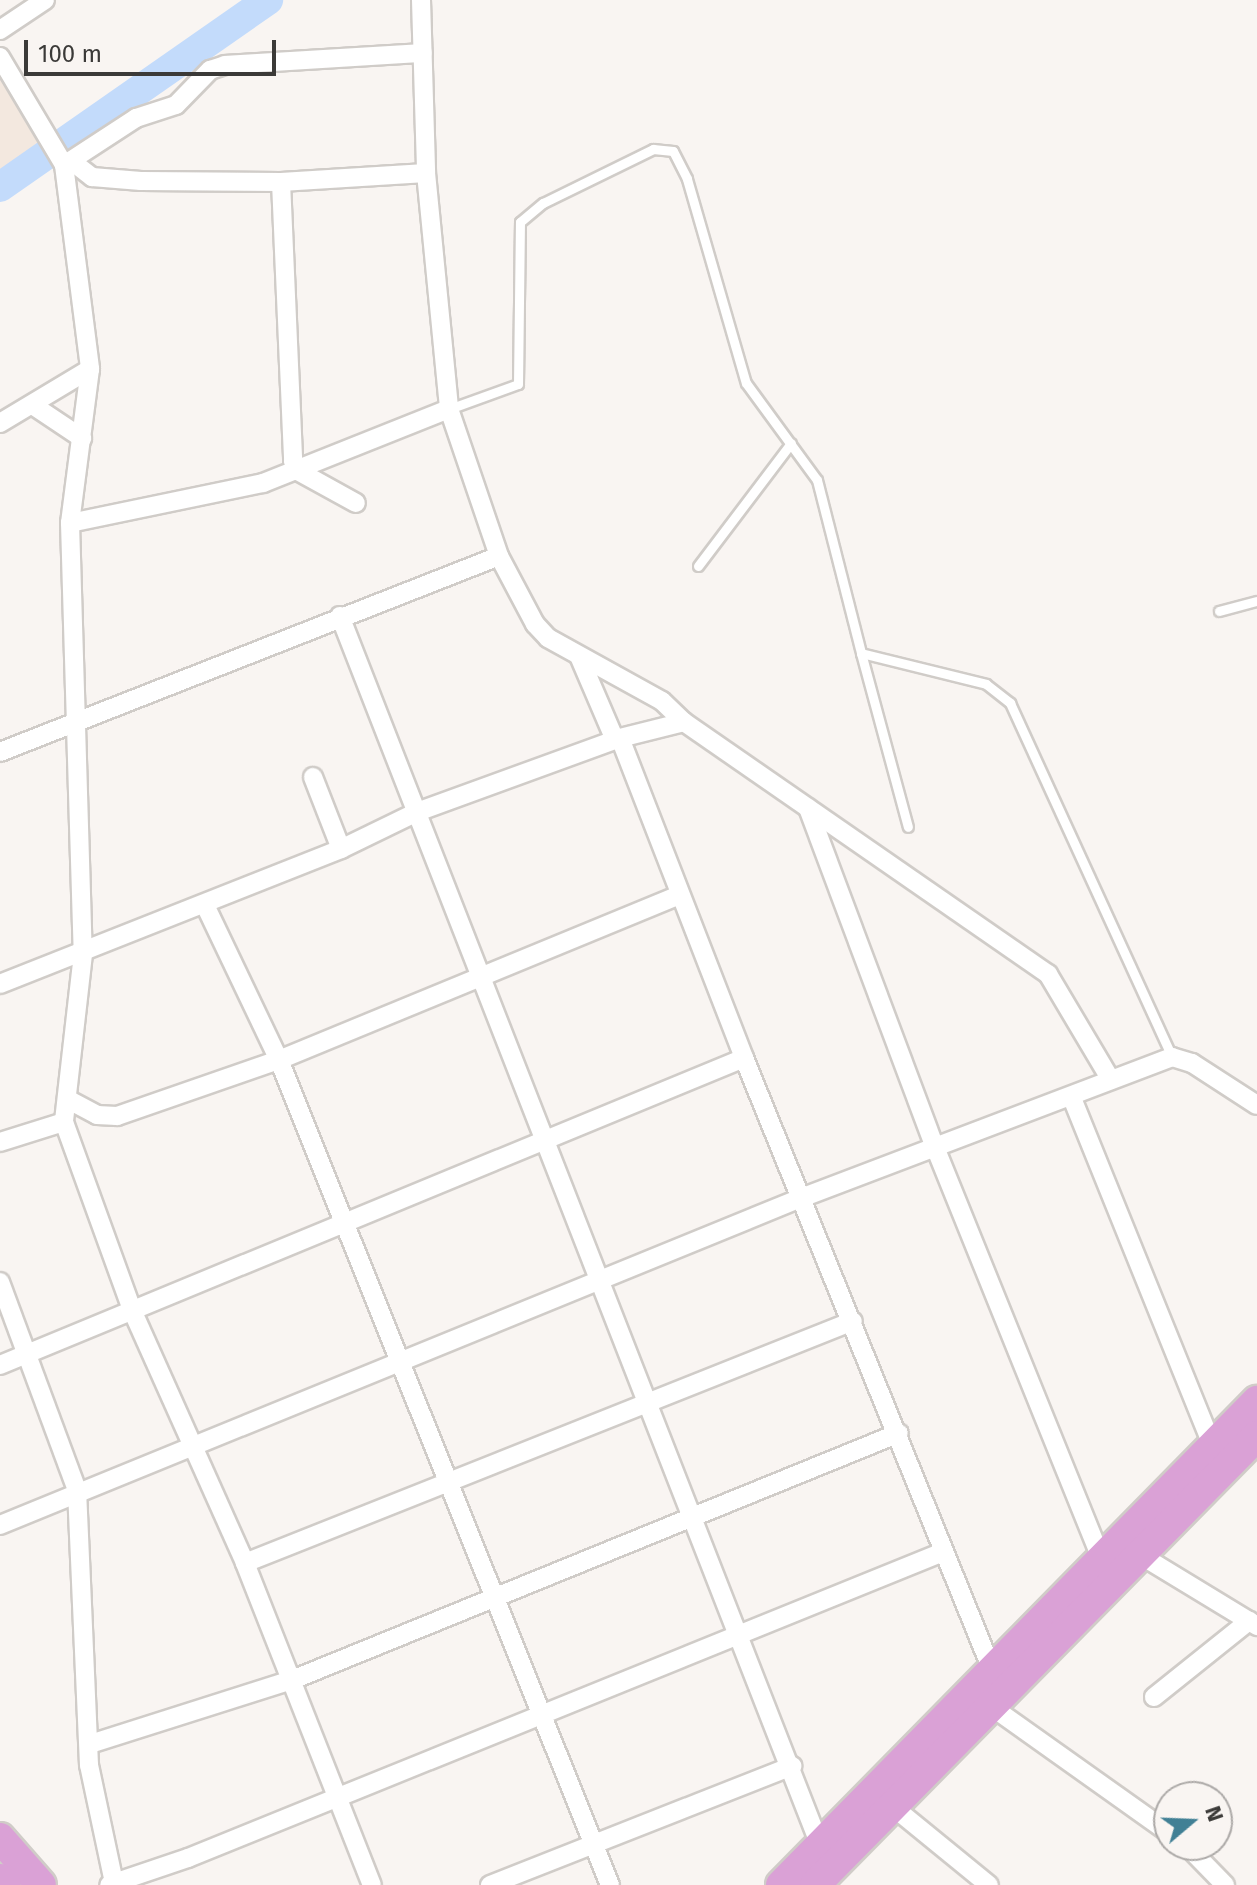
<!DOCTYPE html>
<style>
body{margin:0}
#map{position:relative;width:1257px;height:1885px;overflow:hidden;background:#f9f5f2;font-family:"Fira Sans",sans-serif}
div>[style]{position:absolute}
.built>*{inset:0;background:#f3e8df}
.river>*{height:30px;margin:-15px;padding:0 15px;transform-origin:15px;border-radius:15px;background:#c3dbfb}
.roads{filter:drop-shadow(2px 0 #d0ccc8) drop-shadow(-2px 0 #d0ccc8) drop-shadow(0 2px #d0ccc8) drop-shadow(0 -2px #d0ccc8)}
.lane>*{height:9px;margin:-4.5px;padding:0 4.5px;transform-origin:4.5px;border-radius:4.5px;background:#fff}
.street>*{height:18px;margin:-9px;padding:0 9px;transform-origin:9px;border-radius:9px;background:#fff}
.primary>*{height:30px;margin:-15px;padding:0 15px;transform-origin:15px;border-radius:15px;background:#daa1d6}
span{translate:-50% -50%;white-space:nowrap;text-align:center;line-height:1.15;-webkit-text-stroke:8px #f9f5f2;paint-order:stroke}
.north{position:absolute;left:1153px;top:1781px;width:80px;height:80px;box-sizing:border-box;background:#f9f5f2;border:2px solid #adaaa8;border-radius:50%;rotate:71deg;font-size:22px;font-weight:700;line-height:32px;text-align:center;color:#3b3a38}
.north::after{content:'';display:block;margin:auto;width:28px;height:36px;background:#418095;clip-path:polygon(50% 0,100% 100%,50% 72%,0 100%)}
.scale{position:absolute;left:24px;top:40px;width:252px;height:36px;box-sizing:border-box;border:4px solid #3b3a38;border-top:0;padding-left:10px;font-size:24px;line-height:28px;white-space:nowrap;color:#3b3a38;-webkit-text-stroke:6px #f9f5f2;paint-order:stroke}
</style>
<div id="map">
<div class="built">
<div style="clip-path:polygon(0 57px,56px 151px,0 191px)"></div>
</div>
<div class="river">
<div style="left:0;top:187px;width:327px;rotate:-34.9deg"></div>
</div>
<div class="roads">
<div class="lane">
<div style="left:449px;top:409px;width:73px;rotate:-19.9deg"></div>
<div style="left:518px;top:384px;width:162px;rotate:-89.3deg"></div>
<div style="left:520px;top:222px;width:30px;rotate:-40deg"></div>
<div style="left:543px;top:203px;width:123px;rotate:-26.1deg"></div>
<div style="left:653px;top:149px;width:20px;rotate:6deg"></div>
<div style="left:673px;top:151px;width:31px;rotate:63deg"></div>
<div style="left:687px;top:179px;width:212px;rotate:73.9deg"></div>
<div style="left:746px;top:383px;width:120px;rotate:53.8deg"></div>
<div style="left:817px;top:480px;width:179px;rotate:75.7deg"></div>
<div style="left:861px;top:653px;width:129px;rotate:13.9deg"></div>
<div style="left:986px;top:684px;width:31px;rotate:38deg"></div>
<div style="left:1010px;top:703px;width:389px;rotate:65.4deg"></div>
<div style="left:698px;top:566px;width:154px;rotate:-52.9deg"></div>
<div style="left:1219px;top:611px;width:39px;rotate:-15deg"></div>
<div style="left:861px;top:653px;width:180px;rotate:74.9deg"></div>
</div>
<div class="street">
<div style="left:421px;top:0;width:173px;rotate:88.3deg"></div>
<div style="left:426px;top:173px;width:237px;rotate:84.4deg"></div>
<div style="left:449px;top:409px;width:155px;rotate:71.2deg"></div>
<div style="left:499px;top:556px;width:77px;rotate:62.1deg"></div>
<div style="left:535px;top:624px;width:19px;rotate:47deg"></div>
<div style="left:548px;top:638px;width:130px;rotate:28.9deg"></div>
<div style="left:662px;top:701px;width:30px;rotate:44deg"></div>
<div style="left:684px;top:722px;width:443px;rotate:34.7deg"></div>
<div style="left:1048px;top:974px;width:123px;rotate:59.3deg"></div>
<div style="left:0;top:30px;width:54px;rotate:-33.7deg"></div>
<div style="left:0;top:57px;width:126px;rotate:59.3deg"></div>
<div style="left:64px;top:165px;width:206px;rotate:82.7deg"></div>
<div style="left:90px;top:369px;width:155px;rotate:97.4deg"></div>
<div style="left:70px;top:523px;width:431px;rotate:88.3deg"></div>
<div style="left:83px;top:954px;width:169px;rotate:96.5deg"></div>
<div style="left:64px;top:1122px;width:200px;rotate:70.1deg"></div>
<div style="left:132px;top:1310px;width:277px;rotate:65.9deg"></div>
<div style="left:245px;top:1563px;width:346px;rotate:68.5deg"></div>
<div style="left:74px;top:163px;width:23px;rotate:38deg"></div>
<div style="left:92px;top:177px;width:49px;rotate:4.7deg"></div>
<div style="left:141px;top:181px;width:140px;rotate:0.4deg"></div>
<div style="left:281px;top:182px;width:145px;rotate:-3.6deg"></div>
<div style="left:64px;top:165px;width:86px;rotate:-33.1deg"></div>
<div style="left:136px;top:118px;width:42px;rotate:-18deg"></div>
<div style="left:176px;top:105px;width:49px;rotate:-45.8deg"></div>
<div style="left:210px;top:70px;width:16px;rotate:-18deg"></div>
<div style="left:225px;top:65px;width:198px;rotate:-3.5deg"></div>
<div style="left:281px;top:182px;width:279px;rotate:87.5deg"></div>
<div style="left:293px;top:461px;width:11px;rotate:63deg"></div>
<div style="left:298px;top:471px;width:66px;rotate:28.9deg"></div>
<div style="left:34px;top:406px;width:58px;rotate:33.7deg"></div>
<div style="left:0;top:423px;width:105px;rotate:-31deg"></div>
<div style="left:70px;top:523px;width:197px;rotate:-11.7deg"></div>
<div style="left:263px;top:483px;width:200px;rotate:-21.7deg"></div>
<div style="left:340px;top:616px;width:1319px;rotate:68.67deg"></div>
<div style="left:579px;top:656px;width:91px;rotate:66.8deg"></div>
<div style="left:620px;top:738px;width:343px;rotate:68.8deg"></div>
<div style="left:744px;top:1058px;width:663px;rotate:67.93deg"></div>
<div style="left:0;top:752px;width:536px;rotate:-21.44deg"></div>
<div style="left:313px;top:777px;width:77px;rotate:68.7deg"></div>
<div style="left:808px;top:808px;width:362px;rotate:69.5deg"></div>
<div style="left:935px;top:1147px;width:445px;rotate:68deg"></div>
<div style="left:205px;top:905px;width:172px;rotate:64.5deg"></div>
<div style="left:279px;top:1060px;width:889px;rotate:68.14deg"></div>
<div style="left:0;top:984px;width:367px;rotate:-21.6deg"></div>
<div style="left:341px;top:849px;width:85px;rotate:-26deg"></div>
<div style="left:417px;top:812px;width:216px;rotate:-20deg"></div>
<div style="left:620px;top:738px;width:66px;rotate:-14deg"></div>
<div style="left:1072px;top:1098px;width:376px;rotate:68deg"></div>
<div style="left:69px;top:1100px;width:32px;rotate:28deg"></div>
<div style="left:97px;top:1115px;width:20px;rotate:3deg"></div>
<div style="left:117px;top:1116px;width:171px;rotate:-19.1deg"></div>
<div style="left:279px;top:1060px;width:433px;rotate:-22.4deg"></div>
<div style="left:0;top:1142px;width:67px;rotate:-17.4deg"></div>
<div style="left:0;top:1282px;width:222px;rotate:69.7deg"></div>
<div style="left:77px;top:1490px;width:275px;rotate:87.5deg"></div>
<div style="left:89px;top:1765px;width:121px;rotate:78deg"></div>
<div style="left:114px;top:1883px;width:5px;rotate:158deg"></div>
<div style="left:0;top:1365px;width:805px;rotate:-22.42deg"></div>
<div style="left:0;top:1525px;width:865px;rotate:-22.21deg"></div>
<div style="left:801px;top:1198px;width:397px;rotate:-20.8deg"></div>
<div style="left:1172px;top:1057px;width:21px;rotate:17deg"></div>
<div style="left:1192px;top:1063px;width:77px;rotate:32.9deg"></div>
<div style="left:1142px;top:1556px;width:135px;rotate:31.3deg"></div>
<div style="left:245px;top:1563px;width:654px;rotate:-21.7deg"></div>
<div style="left:1154px;top:1697px;width:122px;rotate:-38.7deg"></div>
<div style="left:992px;top:1707px;width:217px;rotate:35.4deg"></div>
<div style="left:90px;top:1744px;width:212px;rotate:-17.6deg"></div>
<div style="left:292px;top:1680px;width:655px;rotate:-22.14deg"></div>
<div style="left:892px;top:1806px;width:125px;rotate:39.2deg"></div>
<div style="left:1186px;top:1845px;width:56px;rotate:45.7deg"></div>
<div style="left:114px;top:1883px;width:78px;rotate:-18.7deg"></div>
<div style="left:188px;top:1858px;width:815px;rotate:-22.06deg"></div>
<div style="left:490px;top:1885px;width:325px;rotate:-21.5deg"></div>
</div>
<div class="primary">
<div style="left:0;top:1838px;width:62px;rotate:48.9deg"></div>
<div style="left:0;top:1879px;width:8px;rotate:45deg"></div>
<div style="left:781px;top:1885px;width:679px;rotate:-45.48deg"></div>
<div style="left:815px;top:1885px;width:630px;rotate:-45.45deg"></div>
</div>
</div>
<div class="north">N</div>
<div class="scale">100 m</div>
</div>
